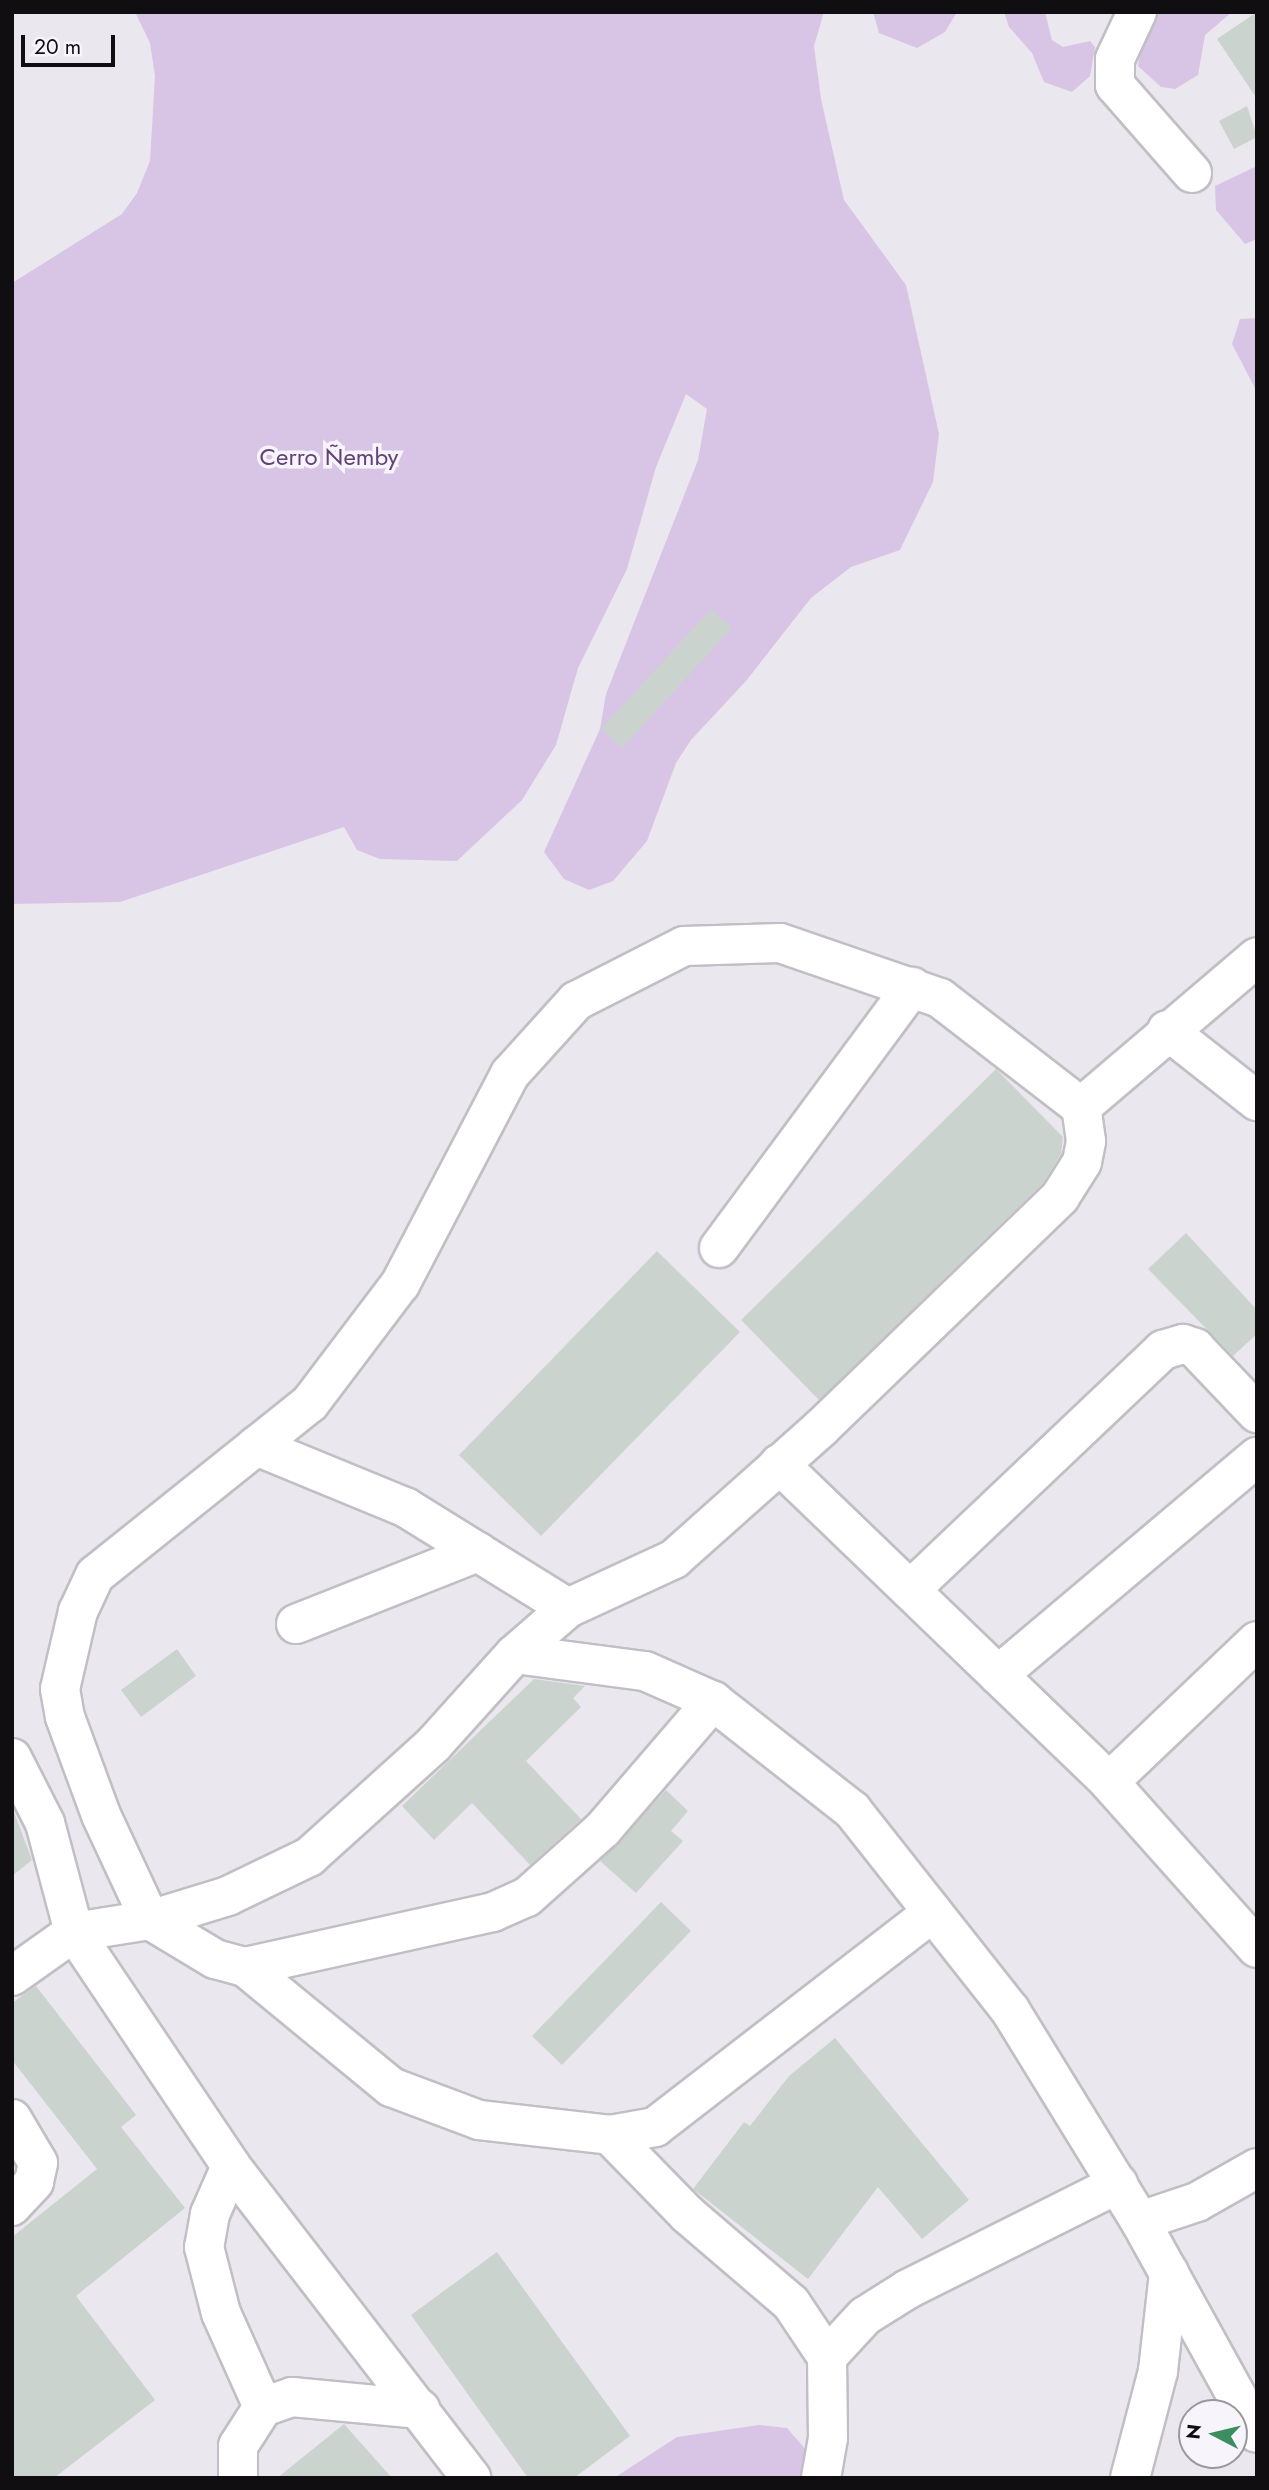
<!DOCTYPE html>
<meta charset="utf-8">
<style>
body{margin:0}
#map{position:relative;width:1269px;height:2490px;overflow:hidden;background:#ebe7ee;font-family:Jost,sans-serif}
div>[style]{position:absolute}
.green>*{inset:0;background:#d8c5e6}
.building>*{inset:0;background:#cbd3ce}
.roads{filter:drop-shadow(2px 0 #c2bec5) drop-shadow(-2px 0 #c2bec5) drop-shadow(0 2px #c2bec5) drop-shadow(0 -2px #c2bec5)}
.minor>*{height:38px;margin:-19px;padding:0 19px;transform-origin:19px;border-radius:19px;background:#fff}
span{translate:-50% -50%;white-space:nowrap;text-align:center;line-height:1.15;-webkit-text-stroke:7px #f8f4fb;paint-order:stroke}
.park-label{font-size:24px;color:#614176}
.frame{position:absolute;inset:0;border:14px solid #100e11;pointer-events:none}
.north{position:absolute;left:1178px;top:2399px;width:70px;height:70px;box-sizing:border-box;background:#f8f4fb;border:2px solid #9b989d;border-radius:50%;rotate:277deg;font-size:19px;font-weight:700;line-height:28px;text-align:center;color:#100e11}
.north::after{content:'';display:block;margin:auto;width:24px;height:32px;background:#3c8e60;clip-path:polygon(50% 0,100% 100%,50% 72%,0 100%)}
.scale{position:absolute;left:21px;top:35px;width:94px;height:32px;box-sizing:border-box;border:4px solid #100e11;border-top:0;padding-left:9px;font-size:21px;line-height:24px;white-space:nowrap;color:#100e11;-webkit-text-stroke:5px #f8f4fb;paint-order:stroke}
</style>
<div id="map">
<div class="green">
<div style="clip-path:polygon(135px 12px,824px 12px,814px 46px,821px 99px,844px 200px,906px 285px,939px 434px,933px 482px,900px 550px,851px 567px,811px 598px,746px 681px,691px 740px,676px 763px,647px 841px,613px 881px,589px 890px,564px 879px,544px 852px,600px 729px,606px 694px,698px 460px,707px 409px,686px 394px,656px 467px,627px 569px,578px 668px,556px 745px,522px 800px,457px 861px,380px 859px,357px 850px,344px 827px,120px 902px,12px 904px,12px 283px,122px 214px,137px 193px,150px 161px,155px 76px,150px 43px)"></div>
<div style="clip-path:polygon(873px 12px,957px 12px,945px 32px,917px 48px,879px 33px)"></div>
<div style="clip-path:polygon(1004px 12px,1045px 12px,1052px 40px,1063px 47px,1090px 41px,1095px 47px,1090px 76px,1072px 92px,1044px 82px,1032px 53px,1009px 27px)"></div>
<div style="clip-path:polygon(1156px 12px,1232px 12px,1205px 35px,1198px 75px,1175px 89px,1161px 87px,1138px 66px,1146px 23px)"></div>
<div style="clip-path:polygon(1257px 166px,1257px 239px,1245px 244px,1216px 210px,1215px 186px)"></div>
<div style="clip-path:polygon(1257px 318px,1257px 392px,1232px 344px,1240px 319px)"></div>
<div style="clip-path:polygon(759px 2425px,787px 2428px,806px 2450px,810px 2478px,614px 2478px,677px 2437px)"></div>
</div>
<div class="building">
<div style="clip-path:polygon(1257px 12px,1257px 99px,1217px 39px)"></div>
<div style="clip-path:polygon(1247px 106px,1257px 137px,1234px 149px,1219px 121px)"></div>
<div style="clip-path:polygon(711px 609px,732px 628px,622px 748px,601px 729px)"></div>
<div style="clip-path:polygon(996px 1069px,1063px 1137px,1061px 1154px,1043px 1183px,819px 1400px,741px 1320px)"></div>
<div style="clip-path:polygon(1186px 1233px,1257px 1310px,1257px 1334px,1233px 1356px,1148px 1269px)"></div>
<div style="clip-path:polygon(657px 1251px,740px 1332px,541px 1536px,459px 1455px)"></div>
<div style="clip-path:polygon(177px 1649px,196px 1676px,141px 1717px,121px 1690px)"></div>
<div style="clip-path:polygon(534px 1679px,585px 1686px,573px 1698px,581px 1707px,526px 1761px,581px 1819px,530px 1865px,472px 1803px,434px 1840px,402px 1806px)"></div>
<div style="clip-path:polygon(666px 1790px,688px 1811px,671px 1831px,683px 1841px,636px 1893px,600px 1861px)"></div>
<div style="clip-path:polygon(12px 1807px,32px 1860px,12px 1876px)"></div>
<div style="clip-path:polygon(661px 1902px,691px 1931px,562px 2065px,532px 2036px)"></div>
<div style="clip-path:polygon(36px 1986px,136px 2115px,121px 2127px,185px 2208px,76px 2296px,155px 2400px,54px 2478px,12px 2478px,12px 2237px,97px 2169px,12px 2060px,12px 2003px)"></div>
<div style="clip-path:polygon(835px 2038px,969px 2200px,922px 2239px,878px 2187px,808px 2279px,693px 2189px,744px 2122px,750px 2126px,789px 2076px)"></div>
<div style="clip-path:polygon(497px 2252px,630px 2436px,574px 2478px,528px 2478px,411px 2315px)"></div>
<div style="clip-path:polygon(344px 2424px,392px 2478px,277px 2478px)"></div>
</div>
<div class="roads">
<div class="minor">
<div style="left:1137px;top:12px;width:52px;rotate:115.1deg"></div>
<div style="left:1115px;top:59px;width:26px;rotate:90deg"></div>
<div style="left:1115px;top:85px;width:117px;rotate:48.8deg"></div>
<div style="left:1167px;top:1030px;width:115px;rotate:38.3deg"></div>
<div style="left:1081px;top:1107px;width:231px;rotate:-40.4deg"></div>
<div style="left:719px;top:1248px;width:325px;rotate:-53.5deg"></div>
<div style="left:256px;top:1446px;width:161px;rotate:22.3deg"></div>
<div style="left:405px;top:1507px;width:192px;rotate:31.8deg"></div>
<div style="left:779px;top:1464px;width:458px;rotate:43.9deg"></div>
<div style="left:1109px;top:1782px;width:222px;rotate:48.3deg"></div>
<div style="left:910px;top:1590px;width:349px;rotate:-43.5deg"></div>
<div style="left:1163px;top:1350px;width:21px;rotate:-17deg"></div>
<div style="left:1183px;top:1344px;width:13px;rotate:18deg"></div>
<div style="left:1195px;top:1348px;width:90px;rotate:46.4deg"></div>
<div style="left:296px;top:1624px;width:196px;rotate:-21.6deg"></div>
<div style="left:515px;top:1654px;width:131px;rotate:7.5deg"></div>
<div style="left:645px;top:1671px;width:74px;rotate:23.8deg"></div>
<div style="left:713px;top:1701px;width:177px;rotate:38.1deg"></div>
<div style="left:852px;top:1810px;width:255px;rotate:51.7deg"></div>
<div style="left:1010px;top:2010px;width:248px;rotate:58.4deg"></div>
<div style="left:1140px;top:2221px;width:242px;rotate:61.1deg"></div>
<div style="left:998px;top:1675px;width:339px;rotate:-40.1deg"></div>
<div style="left:12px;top:1758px;width:73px;rotate:63.1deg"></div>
<div style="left:45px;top:1823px;width:113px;rotate:75.1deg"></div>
<div style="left:74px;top:1932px;width:282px;rotate:56.1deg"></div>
<div style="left:231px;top:2166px;width:52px;rotate:113.6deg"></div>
<div style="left:210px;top:2214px;width:34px;rotate:100deg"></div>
<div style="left:204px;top:2247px;width:68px;rotate:75.6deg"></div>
<div style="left:221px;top:2313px;width:103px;rotate:65.9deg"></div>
<div style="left:263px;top:2407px;width:46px;rotate:122.7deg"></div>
<div style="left:238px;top:2446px;width:32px;rotate:90deg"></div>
<div style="left:1109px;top:1782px;width:204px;rotate:-43.6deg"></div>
<div style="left:245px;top:1967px;width:189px;rotate:39.4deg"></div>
<div style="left:391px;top:2087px;width:94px;rotate:20.6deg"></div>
<div style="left:479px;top:2120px;width:132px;rotate:6.5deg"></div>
<div style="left:610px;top:2135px;width:46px;rotate:-10.1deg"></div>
<div style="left:655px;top:2127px;width:351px;rotate:-37.7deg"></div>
<div style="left:12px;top:1976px;width:76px;rotate:-35.4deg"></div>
<div style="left:74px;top:1932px;width:77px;rotate:-9deg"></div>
<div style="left:150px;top:1920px;width:82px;rotate:-17.1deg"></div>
<div style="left:228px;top:1896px;width:90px;rotate:-25.7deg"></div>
<div style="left:309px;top:1857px;width:167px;rotate:-42.1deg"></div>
<div style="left:433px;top:1745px;width:122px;rotate:-48deg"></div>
<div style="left:515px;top:1654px;width:70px;rotate:-41deg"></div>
<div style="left:568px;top:1608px;width:117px;rotate:-24.8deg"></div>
<div style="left:674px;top:1559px;width:197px;rotate:-41.7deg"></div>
<div style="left:821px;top:1428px;width:332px;rotate:-44deg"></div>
<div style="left:1060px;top:1197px;width:41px;rotate:-57.8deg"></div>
<div style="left:1082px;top:1162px;width:21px;rotate:-79deg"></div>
<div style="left:1086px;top:1141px;width:34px;rotate:-98deg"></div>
<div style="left:1081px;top:1107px;width:178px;rotate:-142.3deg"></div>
<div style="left:940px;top:998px;width:169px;rotate:-161deg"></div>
<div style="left:780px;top:943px;width:96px;rotate:178.2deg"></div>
<div style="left:684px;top:946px;width:121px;rotate:153deg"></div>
<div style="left:576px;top:1001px;width:98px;rotate:132.1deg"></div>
<div style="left:510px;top:1074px;width:237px;rotate:117.6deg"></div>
<div style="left:400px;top:1284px;width:149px;rotate:127.1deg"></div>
<div style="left:310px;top:1403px;width:275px;rotate:141.3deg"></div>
<div style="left:95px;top:1575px;width:40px;rotate:115deg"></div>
<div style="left:78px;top:1611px;width:80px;rotate:103deg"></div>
<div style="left:60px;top:1689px;width:28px;rotate:80deg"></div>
<div style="left:65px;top:1717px;width:104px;rotate:69.8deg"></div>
<div style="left:101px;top:1815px;width:116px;rotate:65deg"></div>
<div style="left:150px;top:1920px;width:76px;rotate:31deg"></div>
<div style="left:215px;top:1959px;width:31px;rotate:15deg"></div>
<div style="left:245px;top:1967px;width:254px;rotate:-12.5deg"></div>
<div style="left:493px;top:1912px;width:37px;rotate:-24deg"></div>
<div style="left:527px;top:1897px;width:102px;rotate:-41.8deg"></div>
<div style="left:603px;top:1829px;width:169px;rotate:-49.3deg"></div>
<div style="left:12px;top:2119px;width:51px;rotate:59.4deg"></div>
<div style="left:38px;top:2163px;width:19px;rotate:102deg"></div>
<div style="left:34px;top:2182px;width:33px;rotate:133deg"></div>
<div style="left:610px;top:2135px;width:110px;rotate:45.7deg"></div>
<div style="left:687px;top:2214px;width:137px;rotate:40.6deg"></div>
<div style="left:791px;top:2303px;width:65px;rotate:56.3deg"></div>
<div style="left:827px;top:2357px;width:81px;rotate:89.3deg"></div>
<div style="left:828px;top:2438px;width:41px;rotate:99.9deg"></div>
<div style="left:231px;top:2166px;width:394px;rotate:52.4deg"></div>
<div style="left:1140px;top:2221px;width:60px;rotate:-18.4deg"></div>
<div style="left:1197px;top:2202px;width:69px;rotate:-29.5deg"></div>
<div style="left:827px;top:2357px;width:56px;rotate:-47.2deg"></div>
<div style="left:865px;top:2316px;width:51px;rotate:-32.1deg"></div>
<div style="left:908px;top:2289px;width:235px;rotate:-26.6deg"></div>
<div style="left:263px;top:2407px;width:31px;rotate:-19deg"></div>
<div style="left:292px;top:2397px;width:129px;rotate:5.4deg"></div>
<div style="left:1130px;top:2478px;width:111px;rotate:-75.3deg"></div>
<div style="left:1158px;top:2371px;width:99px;rotate:-83.6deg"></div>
</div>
</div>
<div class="park-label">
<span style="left:329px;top:457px">Cerro Ñemby</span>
</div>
<div class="frame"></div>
<div class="north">N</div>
<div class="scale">20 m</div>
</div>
